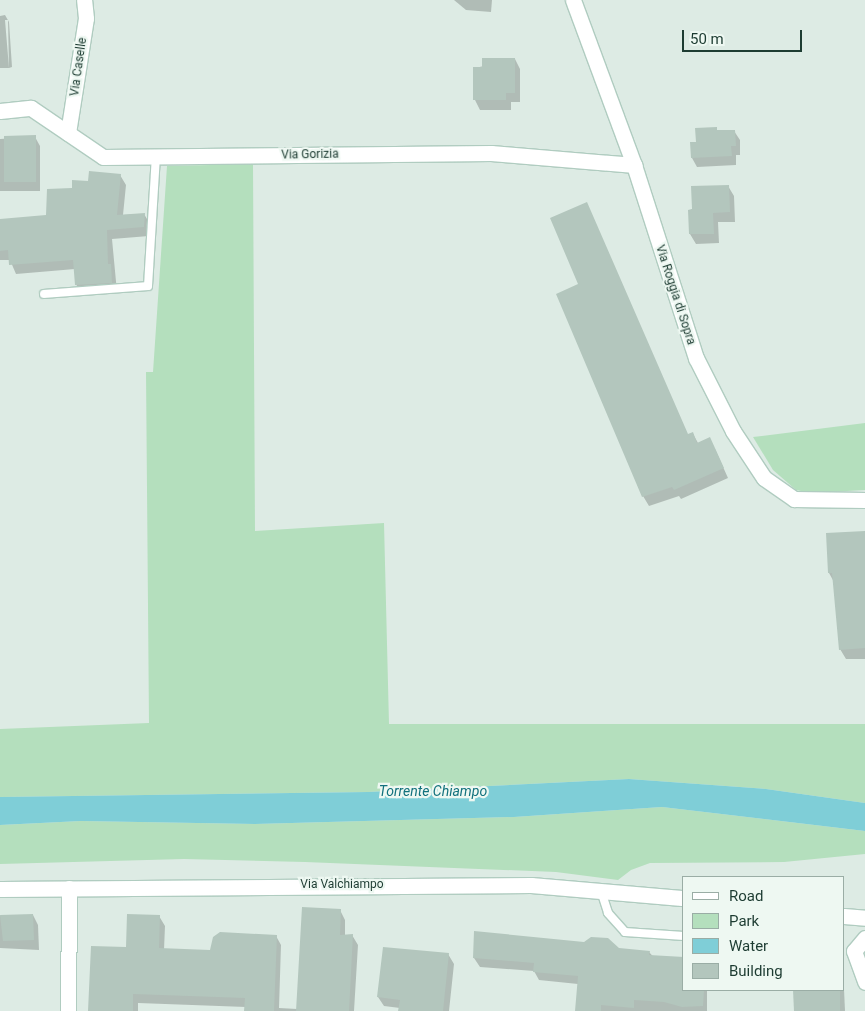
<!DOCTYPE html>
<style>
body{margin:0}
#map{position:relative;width:865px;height:1011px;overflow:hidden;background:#ddebe4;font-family:Roboto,sans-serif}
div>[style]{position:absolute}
.green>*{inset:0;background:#b4dfbd}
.water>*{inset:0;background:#7fced7}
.shadow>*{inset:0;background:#0003}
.building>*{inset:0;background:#b3c6bd}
.roads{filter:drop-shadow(1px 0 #b0ccc0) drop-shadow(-1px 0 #b0ccc0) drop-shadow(0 1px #b0ccc0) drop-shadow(0 -1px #b0ccc0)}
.service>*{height:8px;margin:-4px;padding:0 4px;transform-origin:4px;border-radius:4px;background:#fff}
.minor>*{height:15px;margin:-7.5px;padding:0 7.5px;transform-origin:7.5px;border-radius:7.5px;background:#fff}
.tertiary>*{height:15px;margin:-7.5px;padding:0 7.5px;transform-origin:7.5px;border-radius:7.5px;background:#fff}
.secondary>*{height:15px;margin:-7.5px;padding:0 7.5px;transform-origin:7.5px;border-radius:7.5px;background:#fff}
span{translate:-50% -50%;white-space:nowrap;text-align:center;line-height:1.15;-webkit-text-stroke:4.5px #eef8f2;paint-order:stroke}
.street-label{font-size:12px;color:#1d3c32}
.water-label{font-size:14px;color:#12717d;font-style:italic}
.legend{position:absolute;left:682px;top:876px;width:162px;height:115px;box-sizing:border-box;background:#eef8f2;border:1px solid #9aada5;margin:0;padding:6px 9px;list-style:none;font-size:15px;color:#1d3c32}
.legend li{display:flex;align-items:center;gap:10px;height:25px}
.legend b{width:25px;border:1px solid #9aada5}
.scale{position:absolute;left:682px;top:30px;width:120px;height:22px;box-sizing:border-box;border:2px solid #1d3c32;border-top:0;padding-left:6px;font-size:15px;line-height:18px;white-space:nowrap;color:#1d3c32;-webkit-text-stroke:4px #eef8f2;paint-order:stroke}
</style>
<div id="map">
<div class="green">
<div style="clip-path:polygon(253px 164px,255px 531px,384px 523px,389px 724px,865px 724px,865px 803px,766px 789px,629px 779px,368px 792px,0 797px,0 729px,149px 723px,146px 372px,153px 372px,167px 166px)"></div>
<div style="clip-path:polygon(865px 423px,865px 490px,811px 493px,796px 490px,773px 470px,753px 437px)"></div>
<div style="clip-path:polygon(662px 807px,865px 831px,865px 854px,784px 862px,650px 863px,631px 870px,618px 880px,556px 872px,305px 862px,184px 859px,0 864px,0 825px,81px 821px,255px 824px,514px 817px)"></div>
</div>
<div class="water">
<div style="clip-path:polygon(629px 779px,766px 789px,865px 803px,865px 831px,662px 807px,514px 817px,255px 824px,81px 821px,0 825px,0 797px,368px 792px)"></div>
</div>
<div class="shadow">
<div style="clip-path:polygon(454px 0,492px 0,491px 12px,466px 10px)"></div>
<div style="clip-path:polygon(5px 15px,9px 22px,12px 67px,9px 68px,8px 20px,5px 20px,9px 68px,0 68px,0 16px)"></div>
<div style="clip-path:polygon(515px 59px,520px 69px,520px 102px,511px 102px,511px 110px,480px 110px,475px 100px,475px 68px)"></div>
<div style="clip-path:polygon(734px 131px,740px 140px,740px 155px,736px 155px,736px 165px,697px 167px,692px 158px,697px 143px)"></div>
<div style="clip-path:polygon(35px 137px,40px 146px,40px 191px,0 191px,0 139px)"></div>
<div style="clip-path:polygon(120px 175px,126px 185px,123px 215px,144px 214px,150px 224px,149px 236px,112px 239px,117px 292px,81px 294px,76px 284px,75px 269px,16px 274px,10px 260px,0 260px,0 220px,47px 216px,73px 189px)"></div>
<div style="clip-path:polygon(728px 186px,734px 196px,735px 222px,718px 222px,719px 243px,696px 244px,690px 234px,689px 211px)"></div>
<div style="clip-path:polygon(693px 434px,698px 443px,715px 449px,728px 478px,681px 499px,679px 496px,649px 506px,643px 496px)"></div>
<div style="clip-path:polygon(865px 532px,865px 659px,846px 659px,840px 649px,834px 582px,829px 573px)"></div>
<div style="clip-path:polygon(340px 910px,345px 920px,345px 936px,352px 935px,358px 945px,354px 1011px,245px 1011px,246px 1007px,138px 1003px,138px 1011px,90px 1011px,127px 948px,159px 916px,165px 926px,164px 950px,211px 952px,276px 936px,281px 945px,279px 1008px,297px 1009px)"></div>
<div style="clip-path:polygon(33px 915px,38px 925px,39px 950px,0 948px,0 916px)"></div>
<div style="clip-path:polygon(618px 949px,649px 952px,684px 990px,707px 990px,707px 1011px,576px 1011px,578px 984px,539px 980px,534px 971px,480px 967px,474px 958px)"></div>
<div style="clip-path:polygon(448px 954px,454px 964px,449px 1011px,400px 1011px,400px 1008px,384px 1006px,378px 997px)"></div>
<div style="clip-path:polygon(844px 989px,845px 1011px,795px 1011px,795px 990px)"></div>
</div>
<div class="building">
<div style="clip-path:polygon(482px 58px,515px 58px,515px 93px,506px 93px,506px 100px,473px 100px,473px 67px,482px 67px)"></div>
<div style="clip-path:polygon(717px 127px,717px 130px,735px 130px,736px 146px,731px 146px,732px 156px,691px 158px,690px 142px,696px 142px,695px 128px)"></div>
<div style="clip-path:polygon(36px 135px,36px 182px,4px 182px,4px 136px)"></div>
<div style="clip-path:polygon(89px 171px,121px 174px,117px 215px,145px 213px,144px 227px,107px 230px,108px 264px,111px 264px,112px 283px,75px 285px,73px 260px,9px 265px,8px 250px,0 251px,0 219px,46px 215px,47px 189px,72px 188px,72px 180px,88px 181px)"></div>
<div style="clip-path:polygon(729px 185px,730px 212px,713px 213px,714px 234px,689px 234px,688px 210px,692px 209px,691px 186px)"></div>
<div style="clip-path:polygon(587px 202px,688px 434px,693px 432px,697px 443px,710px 437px,724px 468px,674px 490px,672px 487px,642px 497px,556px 294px,578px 284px,550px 218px)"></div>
<div style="clip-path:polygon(865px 531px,865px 648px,839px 650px,832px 573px,828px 573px,826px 533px)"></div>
<div style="clip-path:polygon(302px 907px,341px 909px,340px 935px,353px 934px,349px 1011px,296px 1011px)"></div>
<div style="clip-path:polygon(33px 914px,34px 940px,3px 941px,0 915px)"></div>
<div style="clip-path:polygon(127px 914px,160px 915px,159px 948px,210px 950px,213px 937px,220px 932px,277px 935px,274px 1011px,244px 1011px,245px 998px,133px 994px,133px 1011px,88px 1011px,91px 946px,126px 947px)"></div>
<div style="clip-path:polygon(474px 931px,584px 942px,591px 937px,608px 938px,619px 948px,650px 951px,649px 955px,684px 957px,684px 990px,704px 990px,703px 1006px,682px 1007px,664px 1002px,634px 1000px,634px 1008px,601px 1005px,601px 1011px,575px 1011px,578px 976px,533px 972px,534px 963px,473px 958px)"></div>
<div style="clip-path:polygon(383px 947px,449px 953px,443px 1011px,398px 1011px,400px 1000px,377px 997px)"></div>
<div style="clip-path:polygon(793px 990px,840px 990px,840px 1011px,794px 1011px)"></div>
</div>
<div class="roads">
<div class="service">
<div style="left:44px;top:294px;width:104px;rotate:-4.4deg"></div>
<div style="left:148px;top:286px;width:130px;rotate:-86.5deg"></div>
<div style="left:601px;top:891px;width:23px;rotate:72deg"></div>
<div style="left:608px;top:913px;width:25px;rotate:48deg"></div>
<div style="left:625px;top:932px;width:59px;rotate:3.9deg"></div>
</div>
<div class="minor">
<div style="left:0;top:111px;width:31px;rotate:-6deg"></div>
<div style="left:31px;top:108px;width:87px;rotate:34.2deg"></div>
<div style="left:103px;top:157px;width:388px;rotate:-0.6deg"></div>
<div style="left:491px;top:153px;width:144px;rotate:4.8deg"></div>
<div style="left:68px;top:133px;width:116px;rotate:-81.1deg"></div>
<div style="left:86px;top:18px;width:18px;rotate:-96deg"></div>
<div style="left:865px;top:938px;width:17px;rotate:130deg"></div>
<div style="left:854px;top:951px;width:33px;rotate:70deg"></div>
<div style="left:68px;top:1011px;width:123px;rotate:-89.5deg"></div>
</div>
<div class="tertiary">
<div style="left:573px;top:0;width:176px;rotate:69.7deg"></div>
<div style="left:634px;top:165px;width:203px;rotate:72.2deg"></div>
<div style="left:696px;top:358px;width:82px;rotate:63.1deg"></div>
<div style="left:733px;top:431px;width:56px;rotate:56.6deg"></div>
<div style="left:764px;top:478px;width:37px;rotate:35deg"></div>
<div style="left:794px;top:499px;width:71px;rotate:0.8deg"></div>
</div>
<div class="secondary">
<div style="left:0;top:889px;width:531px;rotate:-0.43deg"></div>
<div style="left:531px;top:885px;width:154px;rotate:4.9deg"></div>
<div style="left:844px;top:916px;width:21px;rotate:5deg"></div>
</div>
</div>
<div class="street-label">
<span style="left:79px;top:67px;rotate:-82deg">Via Caselle</span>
<span style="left:310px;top:155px;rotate:-1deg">Via Gorizia</span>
<span style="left:675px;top:295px;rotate:72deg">Via Roggia di Sopra</span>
<span style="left:342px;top:885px">Via Valchiampo</span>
</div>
<div class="water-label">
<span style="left:433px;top:791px">Torrente Chiampo</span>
</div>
<ul class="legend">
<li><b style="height:6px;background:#fff"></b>Road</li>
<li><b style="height:14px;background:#b4dfbd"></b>Park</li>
<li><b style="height:14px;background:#7fced7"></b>Water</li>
<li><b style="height:14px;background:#b3c6bd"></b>Building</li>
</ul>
<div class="scale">50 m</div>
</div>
